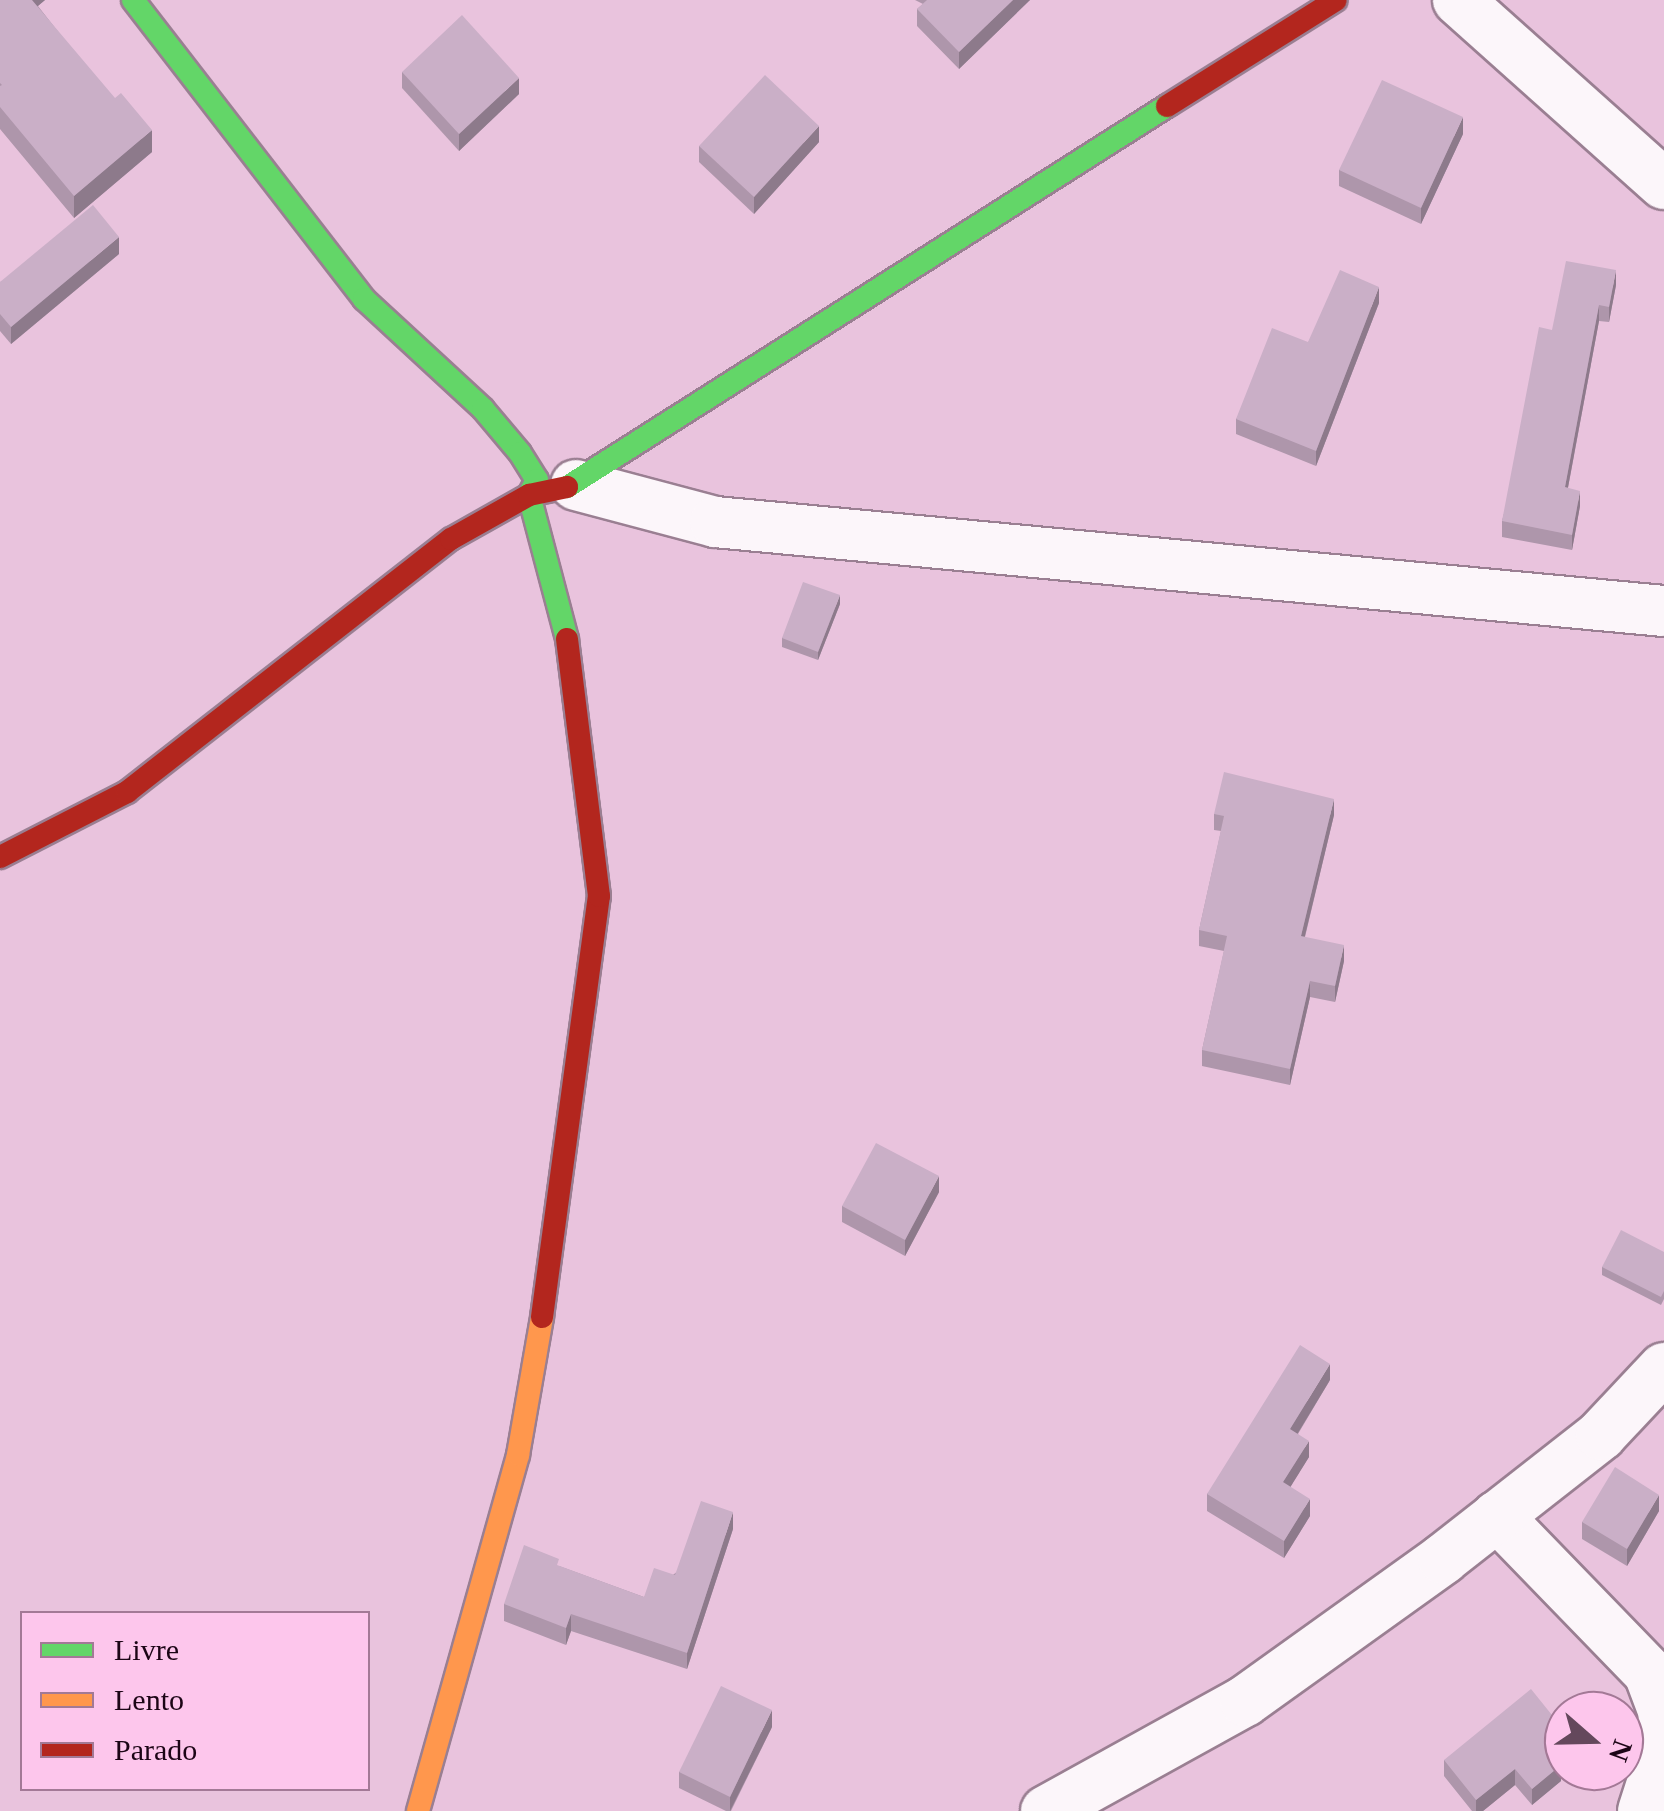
<!DOCTYPE html>
<style>
body{margin:0}
#map{position:relative;width:1664px;height:1811px;overflow:hidden;background:#e9c3dd;font-family:Georgia,serif}
div>[style]{position:absolute}
.roads{filter:drop-shadow(2px 0 #9a7f92) drop-shadow(-2px 0 #9a7f92) drop-shadow(0 2px #9a7f92) drop-shadow(0 -2px #9a7f92)}
.street>*{height:50px;margin:-25px;padding:0 25px;transform-origin:25px;border-radius:25px;background:#fcf6fa}
.fast>*{height:22px;margin:-11px;padding:0 11px;transform-origin:11px;border-radius:11px;background:#63d668}
.slow>*{height:22px;margin:-11px;padding:0 11px;transform-origin:11px;border-radius:11px;background:#ff974d}
.jam>*{height:22px;margin:-11px;padding:0 11px;transform-origin:11px;border-radius:11px;background:#b3261e}
.wall>*{inset:0;background:#ae96ab}
.shaded-wall>*{inset:0;background:#8d7a8b}
.building>*{inset:0;background:#caafc7}
span{translate:-50% -50%;white-space:nowrap;text-align:center;line-height:1.15;-webkit-text-stroke:9px #fdc6ec;paint-order:stroke}
.legend{position:absolute;left:20px;top:1611px;width:350px;height:180px;box-sizing:border-box;background:#fdc6ec;border:2px solid #a37996;margin:0;padding:12px 18px;list-style:none;font-size:30px;color:#1c0516}
.legend li{display:flex;align-items:center;gap:20px;height:50px}
.legend b{width:50px;border:2px solid #a37996}
.north{position:absolute;left:1544px;top:1691px;width:100px;height:100px;box-sizing:border-box;background:#fdc6ec;border:2px solid #a37996;border-radius:50%;rotate:110deg;font-size:28px;font-weight:700;line-height:40px;text-align:center;color:#1c0516}
.north::after{content:'';display:block;margin:auto;width:35px;height:45px;background:#64485c;clip-path:polygon(50% 0,100% 100%,50% 72%,0 100%)}
</style>
<div id="map">
<div class="roads">
<div class="street">
<div style="left:1458px;top:0;width:276px;rotate:41.8deg"></div>
<div style="left:576px;top:485px;width:144px;rotate:14.9deg"></div>
<div style="left:715px;top:522px;width:953px;rotate:5.36deg"></div>
<div style="left:1497px;top:1516px;width:219px;rotate:45.9deg"></div>
<div style="left:1649px;top:1673px;width:43px;rotate:69.4deg"></div>
<div style="left:1664px;top:1713px;width:42px;rotate:94.1deg"></div>
<div style="left:1661px;top:1755px;width:59px;rotate:107.8deg"></div>
<div style="left:1046px;top:1811px;width:227px;rotate:-28.9deg"></div>
<div style="left:1245px;top:1701px;width:244px;rotate:-35.6deg"></div>
<div style="left:1443px;top:1559px;width:201px;rotate:-38.1deg"></div>
<div style="left:1601px;top:1435px;width:92px;rotate:-46.8deg"></div>
</div>
<div class="fast">
<div style="left:133px;top:0;width:378px;rotate:52.3deg"></div>
<div style="left:364px;top:299px;width:162px;rotate:42.7deg"></div>
<div style="left:483px;top:409px;width:57px;rotate:49.9deg"></div>
<div style="left:520px;top:453px;width:32px;rotate:58deg"></div>
<div style="left:537px;top:480px;width:17px;rotate:118deg"></div>
<div style="left:529px;top:495px;width:149px;rotate:75.2deg"></div>
<div style="left:567px;top:487px;width:711px;rotate:-32.42deg"></div>
</div>
<div class="slow">
<div style="left:418px;top:1811px;width:370px;rotate:-74.3deg"></div>
<div style="left:518px;top:1455px;width:140px;rotate:-80.1deg"></div>
</div>
<div class="jam">
<div style="left:1167px;top:106px;width:199px;rotate:-32.1deg"></div>
<div style="left:0;top:857px;width:143px;rotate:-27.1deg"></div>
<div style="left:127px;top:792px;width:411px;rotate:-38deg"></div>
<div style="left:451px;top:539px;width:90px;rotate:-29.4deg"></div>
<div style="left:529px;top:495px;width:39px;rotate:-12deg"></div>
<div style="left:542px;top:1317px;width:425px;rotate:-82.3deg"></div>
<div style="left:599px;top:896px;width:259px;rotate:-97.1deg"></div>
</div>
</div>
<div class="wall">
<div style="clip-path:polygon(0 0,45px 0,38px 6px,152px 152px,74px 218px,0 129px)"></div>
<div style="clip-path:polygon(915px 0,1030px 0,959px 69px,917px 26px,917px 9px,923px 4px)"></div>
<div style="clip-path:polygon(402px 72px,519px 94px,459px 151px,402px 88px)"></div>
<div style="clip-path:polygon(1463px 134px,1421px 224px,1339px 186px,1339px 170px)"></div>
<div style="clip-path:polygon(819px 142px,754px 214px,699px 162px,699px 146px)"></div>
<div style="clip-path:polygon(119px 254px,11px 344px,0 331px,0 282px)"></div>
<div style="clip-path:polygon(1616px 285px,1609px 322px,1599px 321px,1568px 488px,1580px 506px,1572px 550px,1502px 537px,1502px 521px,1552px 330px)"></div>
<div style="clip-path:polygon(1379px 303px,1316px 466px,1236px 434px,1236px 419px,1308px 342px)"></div>
<div style="clip-path:polygon(840px 604px,818px 660px,782px 647px,782px 638px)"></div>
<div style="clip-path:polygon(1214px 814px,1334px 815px,1305px 937px,1344px 961px,1335px 1002px,1310px 997px,1290px 1085px,1202px 1066px,1202px 1050px,1224px 951px,1199px 946px,1199px 930px,1221px 831px,1214px 830px)"></div>
<div style="clip-path:polygon(939px 1192px,905px 1256px,842px 1222px,842px 1206px)"></div>
<div style="clip-path:polygon(1664px 1252px,1664px 1299px,1661px 1305px,1602px 1275px,1602px 1267px)"></div>
<div style="clip-path:polygon(1330px 1380px,1298px 1434px,1309px 1457px,1290px 1487px,1310px 1516px,1284px 1558px,1207px 1511px,1207px 1494px)"></div>
<div style="clip-path:polygon(1659px 1511px,1627px 1566px,1582px 1539px,1582px 1522px)"></div>
<div style="clip-path:polygon(733px 1529px,687px 1669px,571px 1631px,566px 1645px,504px 1621px,504px 1604px,559px 1566px,644px 1597px)"></div>
<div style="clip-path:polygon(772px 1727px,731px 1811px,726px 1811px,679px 1788px,679px 1772px)"></div>
<div style="clip-path:polygon(1564px 1746px,1553px 1754px,1561px 1781px,1532px 1805px,1515px 1785px,1483px 1811px,1472px 1811px,1444px 1776px,1444px 1760px)"></div>
</div>
<div class="shaded-wall">
<div style="clip-path:polygon(27px 0,45px 0,27px 15px)"></div>
<div style="clip-path:polygon(1013px 0,1030px 0,959px 69px,959px 52px)"></div>
<div style="clip-path:polygon(519px 78px,519px 94px,459px 151px,459px 134px)"></div>
<div style="clip-path:polygon(1463px 117px,1463px 134px,1421px 224px,1421px 208px)"></div>
<div style="clip-path:polygon(819px 126px,819px 142px,754px 214px,754px 197px)"></div>
<div style="clip-path:polygon(152px 130px,152px 152px,74px 218px,74px 196px)"></div>
<div style="clip-path:polygon(119px 237px,119px 254px,11px 344px,11px 327px)"></div>
<div style="clip-path:polygon(1616px 270px,1616px 285px,1609px 322px,1609px 307px)"></div>
<div style="clip-path:polygon(1379px 287px,1379px 303px,1316px 466px,1316px 451px)"></div>
<div style="clip-path:polygon(1599px 305px,1599px 321px,1565px 503px,1565px 487px)"></div>
<div style="clip-path:polygon(1580px 491px,1580px 506px,1572px 550px,1572px 535px)"></div>
<div style="clip-path:polygon(840px 595px,840px 604px,818px 660px,818px 652px)"></div>
<div style="clip-path:polygon(1334px 799px,1334px 815px,1301px 952px,1301px 936px)"></div>
<div style="clip-path:polygon(1344px 945px,1344px 961px,1335px 1002px,1335px 986px)"></div>
<div style="clip-path:polygon(1310px 981px,1310px 997px,1290px 1085px,1290px 1069px)"></div>
<div style="clip-path:polygon(939px 1176px,939px 1192px,905px 1256px,905px 1240px)"></div>
<div style="clip-path:polygon(1330px 1364px,1330px 1380px,1290px 1446px,1290px 1429px)"></div>
<div style="clip-path:polygon(1309px 1441px,1309px 1457px,1283px 1499px,1283px 1482px)"></div>
<div style="clip-path:polygon(1659px 1495px,1659px 1511px,1627px 1566px,1627px 1549px)"></div>
<div style="clip-path:polygon(1310px 1499px,1310px 1516px,1284px 1558px,1284px 1541px)"></div>
<div style="clip-path:polygon(733px 1512px,733px 1529px,687px 1669px,687px 1653px)"></div>
<div style="clip-path:polygon(571px 1614px,571px 1631px,566px 1645px,566px 1628px)"></div>
<div style="clip-path:polygon(772px 1710px,772px 1727px,730px 1811px,730px 1797px)"></div>
<div style="clip-path:polygon(1564px 1730px,1564px 1746px,1545px 1761px,1545px 1745px)"></div>
<div style="clip-path:polygon(1561px 1765px,1561px 1781px,1532px 1805px,1532px 1789px)"></div>
<div style="clip-path:polygon(1515px 1769px,1515px 1785px,1483px 1811px,1476px 1811px,1476px 1800px)"></div>
</div>
<div class="building">
<div style="clip-path:polygon(0 0,32px 0,115px 98px,121px 93px,152px 130px,74px 196px,0 107px,0 86px,2px 85px,0 83px)"></div>
<div style="clip-path:polygon(927px 0,1013px 0,959px 52px,917px 9px)"></div>
<div style="clip-path:polygon(462px 15px,519px 78px,459px 134px,402px 72px)"></div>
<div style="clip-path:polygon(765px 75px,819px 126px,754px 197px,699px 146px)"></div>
<div style="clip-path:polygon(1382px 80px,1463px 117px,1421px 208px,1339px 170px)"></div>
<div style="clip-path:polygon(93px 205px,119px 237px,11px 327px,0 314px,0 282px)"></div>
<div style="clip-path:polygon(1566px 261px,1616px 270px,1609px 307px,1599px 305px,1565px 487px,1580px 491px,1572px 535px,1502px 521px,1539px 327px,1552px 330px)"></div>
<div style="clip-path:polygon(1340px 270px,1379px 287px,1316px 451px,1236px 419px,1272px 328px,1308px 342px)"></div>
<div style="clip-path:polygon(803px 582px,840px 595px,818px 652px,782px 638px)"></div>
<div style="clip-path:polygon(1224px 772px,1334px 799px,1301px 936px,1344px 945px,1335px 986px,1310px 981px,1290px 1069px,1202px 1050px,1227px 936px,1199px 930px,1224px 816px,1214px 814px)"></div>
<div style="clip-path:polygon(876px 1143px,939px 1176px,905px 1240px,842px 1206px)"></div>
<div style="clip-path:polygon(1621px 1230px,1664px 1252px,1664px 1291px,1661px 1297px,1602px 1267px)"></div>
<div style="clip-path:polygon(1300px 1345px,1330px 1364px,1290px 1429px,1309px 1441px,1283px 1482px,1310px 1499px,1284px 1541px,1207px 1494px)"></div>
<div style="clip-path:polygon(1615px 1467px,1659px 1495px,1627px 1549px,1582px 1522px)"></div>
<div style="clip-path:polygon(701px 1501px,733px 1512px,687px 1653px,571px 1614px,566px 1628px,504px 1604px,524px 1545px,559px 1559px,557px 1565px,644px 1597px,654px 1568px,675px 1575px)"></div>
<div style="clip-path:polygon(721px 1686px,772px 1710px,730px 1797px,679px 1772px)"></div>
<div style="clip-path:polygon(1531px 1689px,1564px 1730px,1545px 1745px,1561px 1765px,1532px 1789px,1515px 1769px,1476px 1800px,1444px 1760px)"></div>
</div>
<ul class="legend">
<li><b style="height:12px;background:#63d668"></b>Livre</li>
<li><b style="height:12px;background:#ff974d"></b>Lento</li>
<li><b style="height:12px;background:#b3261e"></b>Parado</li>
</ul>
<div class="north">N</div>
</div>
